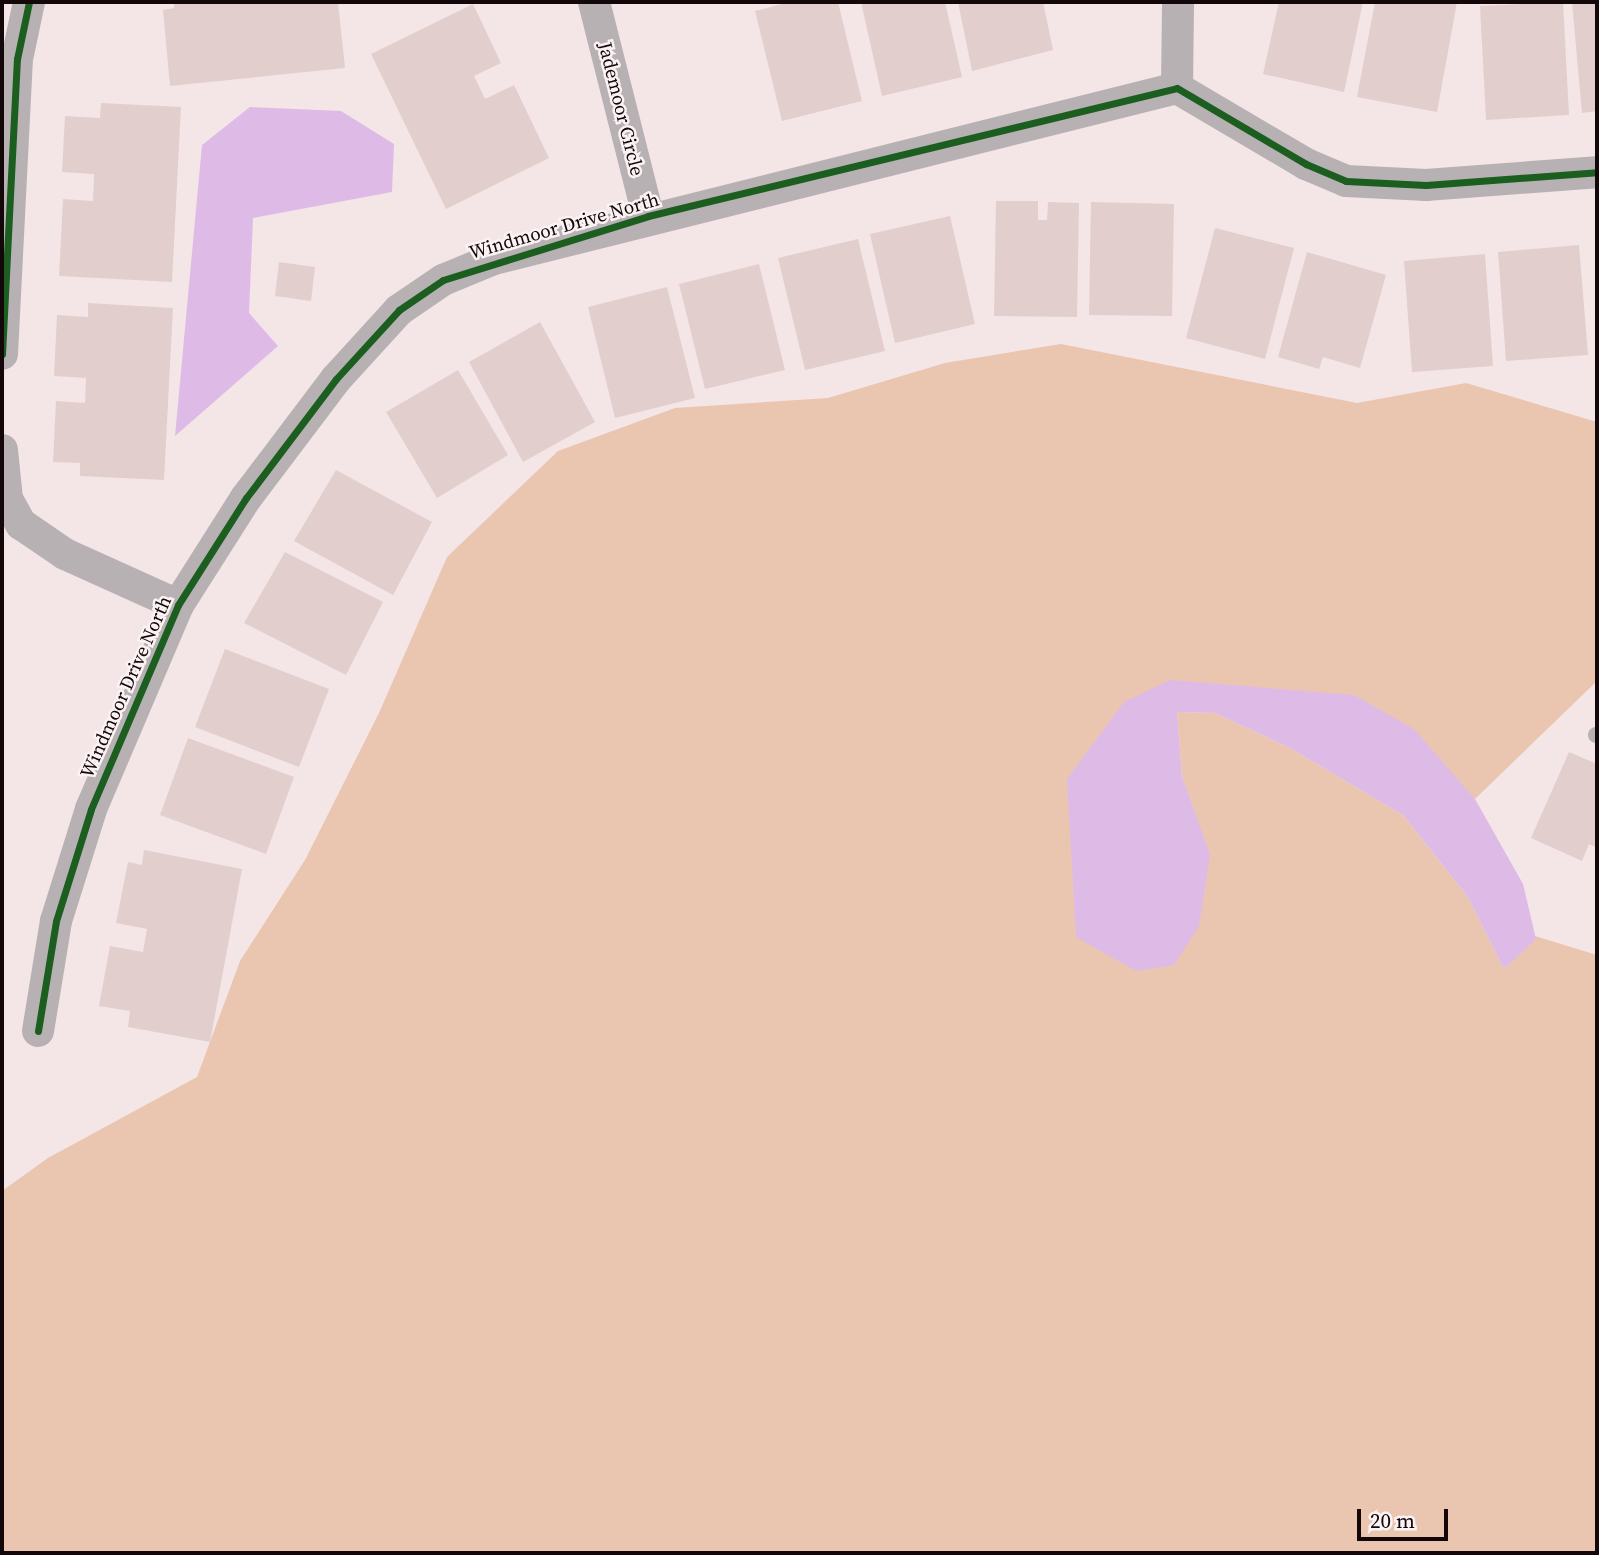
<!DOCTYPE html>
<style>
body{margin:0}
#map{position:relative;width:1599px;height:1555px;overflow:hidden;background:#f4e5e7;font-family:"Source Serif 4",serif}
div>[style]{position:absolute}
.green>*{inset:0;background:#eac6b1}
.water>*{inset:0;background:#debbe6}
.building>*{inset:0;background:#e2cfcd}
.service>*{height:16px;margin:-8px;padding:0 8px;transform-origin:8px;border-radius:8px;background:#b8b1b4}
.minor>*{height:32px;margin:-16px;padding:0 16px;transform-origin:16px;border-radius:16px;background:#b8b1b4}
.cycleway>*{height:7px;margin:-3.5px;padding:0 3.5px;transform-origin:3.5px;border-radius:3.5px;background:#1b5e20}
span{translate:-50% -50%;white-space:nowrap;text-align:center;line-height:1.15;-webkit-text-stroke:5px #fbf2f3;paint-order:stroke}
.street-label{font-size:19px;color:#140709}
.frame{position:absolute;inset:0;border:4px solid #140709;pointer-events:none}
.scale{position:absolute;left:1357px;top:1509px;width:91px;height:32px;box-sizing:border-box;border:4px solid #140709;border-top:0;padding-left:9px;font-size:21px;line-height:24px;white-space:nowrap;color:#140709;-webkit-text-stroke:5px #fbf2f3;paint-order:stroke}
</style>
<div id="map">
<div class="green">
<div style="clip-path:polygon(1061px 344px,1357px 403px,1466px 383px,1597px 422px,1597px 681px,1475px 799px,1354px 695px,1124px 702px,1209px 855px,1182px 776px,1177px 712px,1215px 713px,1290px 748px,1403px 815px,1468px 897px,1504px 969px,1535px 936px,1597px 955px,1597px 1553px,2px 1553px,2px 1191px,48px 1158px,197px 1077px,240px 961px,305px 860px,379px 713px,447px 557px,558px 451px,675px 408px,828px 398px,945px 363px)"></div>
</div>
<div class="water">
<div style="clip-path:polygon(250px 107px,341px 111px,394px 144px,392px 192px,253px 218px,249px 313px,278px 346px,175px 436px,202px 145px)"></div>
<div style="clip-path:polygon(1170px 680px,1354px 695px,1414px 729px,1475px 799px,1523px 884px,1536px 939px,1504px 969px,1468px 897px,1403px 815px,1290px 748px,1215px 713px,1177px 712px,1182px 776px,1210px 855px,1199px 926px,1174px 965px,1136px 971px,1076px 937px,1067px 779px,1124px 702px)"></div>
</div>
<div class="building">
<div style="clip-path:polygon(174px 2px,338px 2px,345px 68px,170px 86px,163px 10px,174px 8px)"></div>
<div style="clip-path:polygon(790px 2px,838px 2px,862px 101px,782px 121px,755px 11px)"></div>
<div style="clip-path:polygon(861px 2px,945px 2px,962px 77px,882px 96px)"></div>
<div style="clip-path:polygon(958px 2px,1043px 2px,1053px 50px,972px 71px)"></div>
<div style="clip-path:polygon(1279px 2px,1363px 2px,1344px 92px,1263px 74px)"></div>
<div style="clip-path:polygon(1375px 2px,1457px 2px,1437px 112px,1357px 97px)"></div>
<div style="clip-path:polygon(1563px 2px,1569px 115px,1486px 120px,1480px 6px)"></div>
<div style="clip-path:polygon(1572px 2px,1597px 2px,1597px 111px,1582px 113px)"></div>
<div style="clip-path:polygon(473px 4px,501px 63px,474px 76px,485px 99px,514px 85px,549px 158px,446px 209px,371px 54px)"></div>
<div style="clip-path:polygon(101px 103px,181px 107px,172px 282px,59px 276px,63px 199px,93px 201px,94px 174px,62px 172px,65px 116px,100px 118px)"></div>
<div style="clip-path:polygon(996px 201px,1038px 201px,1038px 220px,1047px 220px,1048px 202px,1079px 203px,1077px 317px,994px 316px)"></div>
<div style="clip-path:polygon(1091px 202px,1174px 204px,1172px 316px,1089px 315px)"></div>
<div style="clip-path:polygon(950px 216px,975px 324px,895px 343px,870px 234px)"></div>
<div style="clip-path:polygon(1215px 228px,1294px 248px,1265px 359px,1186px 338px)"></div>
<div style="clip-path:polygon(858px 239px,885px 351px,805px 370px,778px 258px)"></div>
<div style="clip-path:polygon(1579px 245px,1588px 355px,1506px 361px,1498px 252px)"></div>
<div style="clip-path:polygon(1307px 252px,1386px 275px,1360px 368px,1323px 357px,1319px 369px,1278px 357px)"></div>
<div style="clip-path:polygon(1485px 254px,1493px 366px,1412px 372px,1404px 261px)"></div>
<div style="clip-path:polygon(279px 262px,315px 267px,311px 301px,275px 296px)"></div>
<div style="clip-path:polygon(759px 264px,785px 370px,705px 389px,679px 284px)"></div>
<div style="clip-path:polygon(667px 287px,695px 398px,615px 418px,588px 307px)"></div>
<div style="clip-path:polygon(88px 303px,173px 308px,164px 480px,80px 476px,80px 463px,53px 462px,56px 401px,85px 403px,86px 378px,54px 376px,57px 315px,88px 317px)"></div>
<div style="clip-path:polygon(540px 322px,595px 422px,523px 462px,469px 362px)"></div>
<div style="clip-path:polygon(458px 370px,508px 455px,437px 498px,386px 412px)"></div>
<div style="clip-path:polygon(336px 470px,432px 522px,393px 595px,294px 541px)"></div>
<div style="clip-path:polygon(285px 552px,383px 602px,346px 675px,244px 623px)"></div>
<div style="clip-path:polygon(225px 649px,329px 689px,299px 767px,195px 727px)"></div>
<div style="clip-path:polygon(188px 738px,294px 777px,266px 854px,160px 815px)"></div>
<div style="clip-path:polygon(1569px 752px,1597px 764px,1597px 848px,1589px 844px,1582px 861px,1531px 838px)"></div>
<div style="clip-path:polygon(144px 850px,242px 869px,210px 1042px,128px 1027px,130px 1011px,99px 1006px,110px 946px,143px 952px,147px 929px,116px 923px,128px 862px,142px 865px)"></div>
</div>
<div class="service">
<div style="left:1596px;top:735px;width:1px"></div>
</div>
<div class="minor">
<div style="left:594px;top:2px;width:221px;rotate:75.8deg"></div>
<div style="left:1177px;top:88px;width:150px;rotate:30.5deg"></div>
<div style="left:1306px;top:164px;width:43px;rotate:23deg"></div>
<div style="left:1346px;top:181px;width:80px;rotate:2.9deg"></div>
<div style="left:1426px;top:185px;width:171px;rotate:-4.3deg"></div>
<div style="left:1177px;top:88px;width:86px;rotate:-89.3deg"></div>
<div style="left:2px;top:354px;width:295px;rotate:-87.1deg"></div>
<div style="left:17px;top:59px;width:58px;rotate:-78.1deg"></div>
<div style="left:2px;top:450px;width:49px;rotate:84.2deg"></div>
<div style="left:7px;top:499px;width:29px;rotate:61deg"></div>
<div style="left:21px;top:524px;width:53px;rotate:34.3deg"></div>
<div style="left:65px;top:554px;width:124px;rotate:24.3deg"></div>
<div style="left:38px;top:1031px;width:111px;rotate:-80.7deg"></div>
<div style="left:56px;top:921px;width:117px;rotate:-72.6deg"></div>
<div style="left:91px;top:809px;width:222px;rotate:-66.9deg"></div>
<div style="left:178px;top:605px;width:127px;rotate:-57.6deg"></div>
<div style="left:246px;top:498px;width:149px;rotate:-52.9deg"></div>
<div style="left:336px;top:379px;width:93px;rotate:-47.6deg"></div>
<div style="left:399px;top:310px;width:53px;rotate:-34.3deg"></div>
<div style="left:443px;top:280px;width:55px;rotate:-22.4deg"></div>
<div style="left:494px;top:259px;width:704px;rotate:-14.06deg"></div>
</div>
<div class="cycleway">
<div style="left:2px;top:354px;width:295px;rotate:-87.1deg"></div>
<div style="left:17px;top:59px;width:58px;rotate:-78.1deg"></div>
<div style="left:38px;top:1031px;width:111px;rotate:-80.7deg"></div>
<div style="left:56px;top:921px;width:117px;rotate:-72.6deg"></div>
<div style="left:91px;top:809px;width:222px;rotate:-66.9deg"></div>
<div style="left:178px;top:605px;width:127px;rotate:-57.6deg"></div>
<div style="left:246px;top:498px;width:149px;rotate:-52.9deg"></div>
<div style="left:336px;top:379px;width:93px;rotate:-47.6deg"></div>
<div style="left:399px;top:310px;width:53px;rotate:-34.3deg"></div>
<div style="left:443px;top:280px;width:215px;rotate:-17.3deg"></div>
<div style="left:648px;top:216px;width:544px;rotate:-13.6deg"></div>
<div style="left:1177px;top:88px;width:150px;rotate:30.5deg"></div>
<div style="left:1306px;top:164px;width:43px;rotate:23deg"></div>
<div style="left:1346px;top:181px;width:80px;rotate:2.9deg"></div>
<div style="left:1426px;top:185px;width:171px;rotate:-4.3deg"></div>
</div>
<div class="street-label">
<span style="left:621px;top:109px;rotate:76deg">Jademoor Circle</span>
<span style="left:564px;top:226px;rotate:-16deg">Windmoor Drive North</span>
<span style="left:126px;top:687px;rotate:-66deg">Windmoor Drive North</span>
</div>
<div class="frame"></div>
<div class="scale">20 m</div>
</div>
